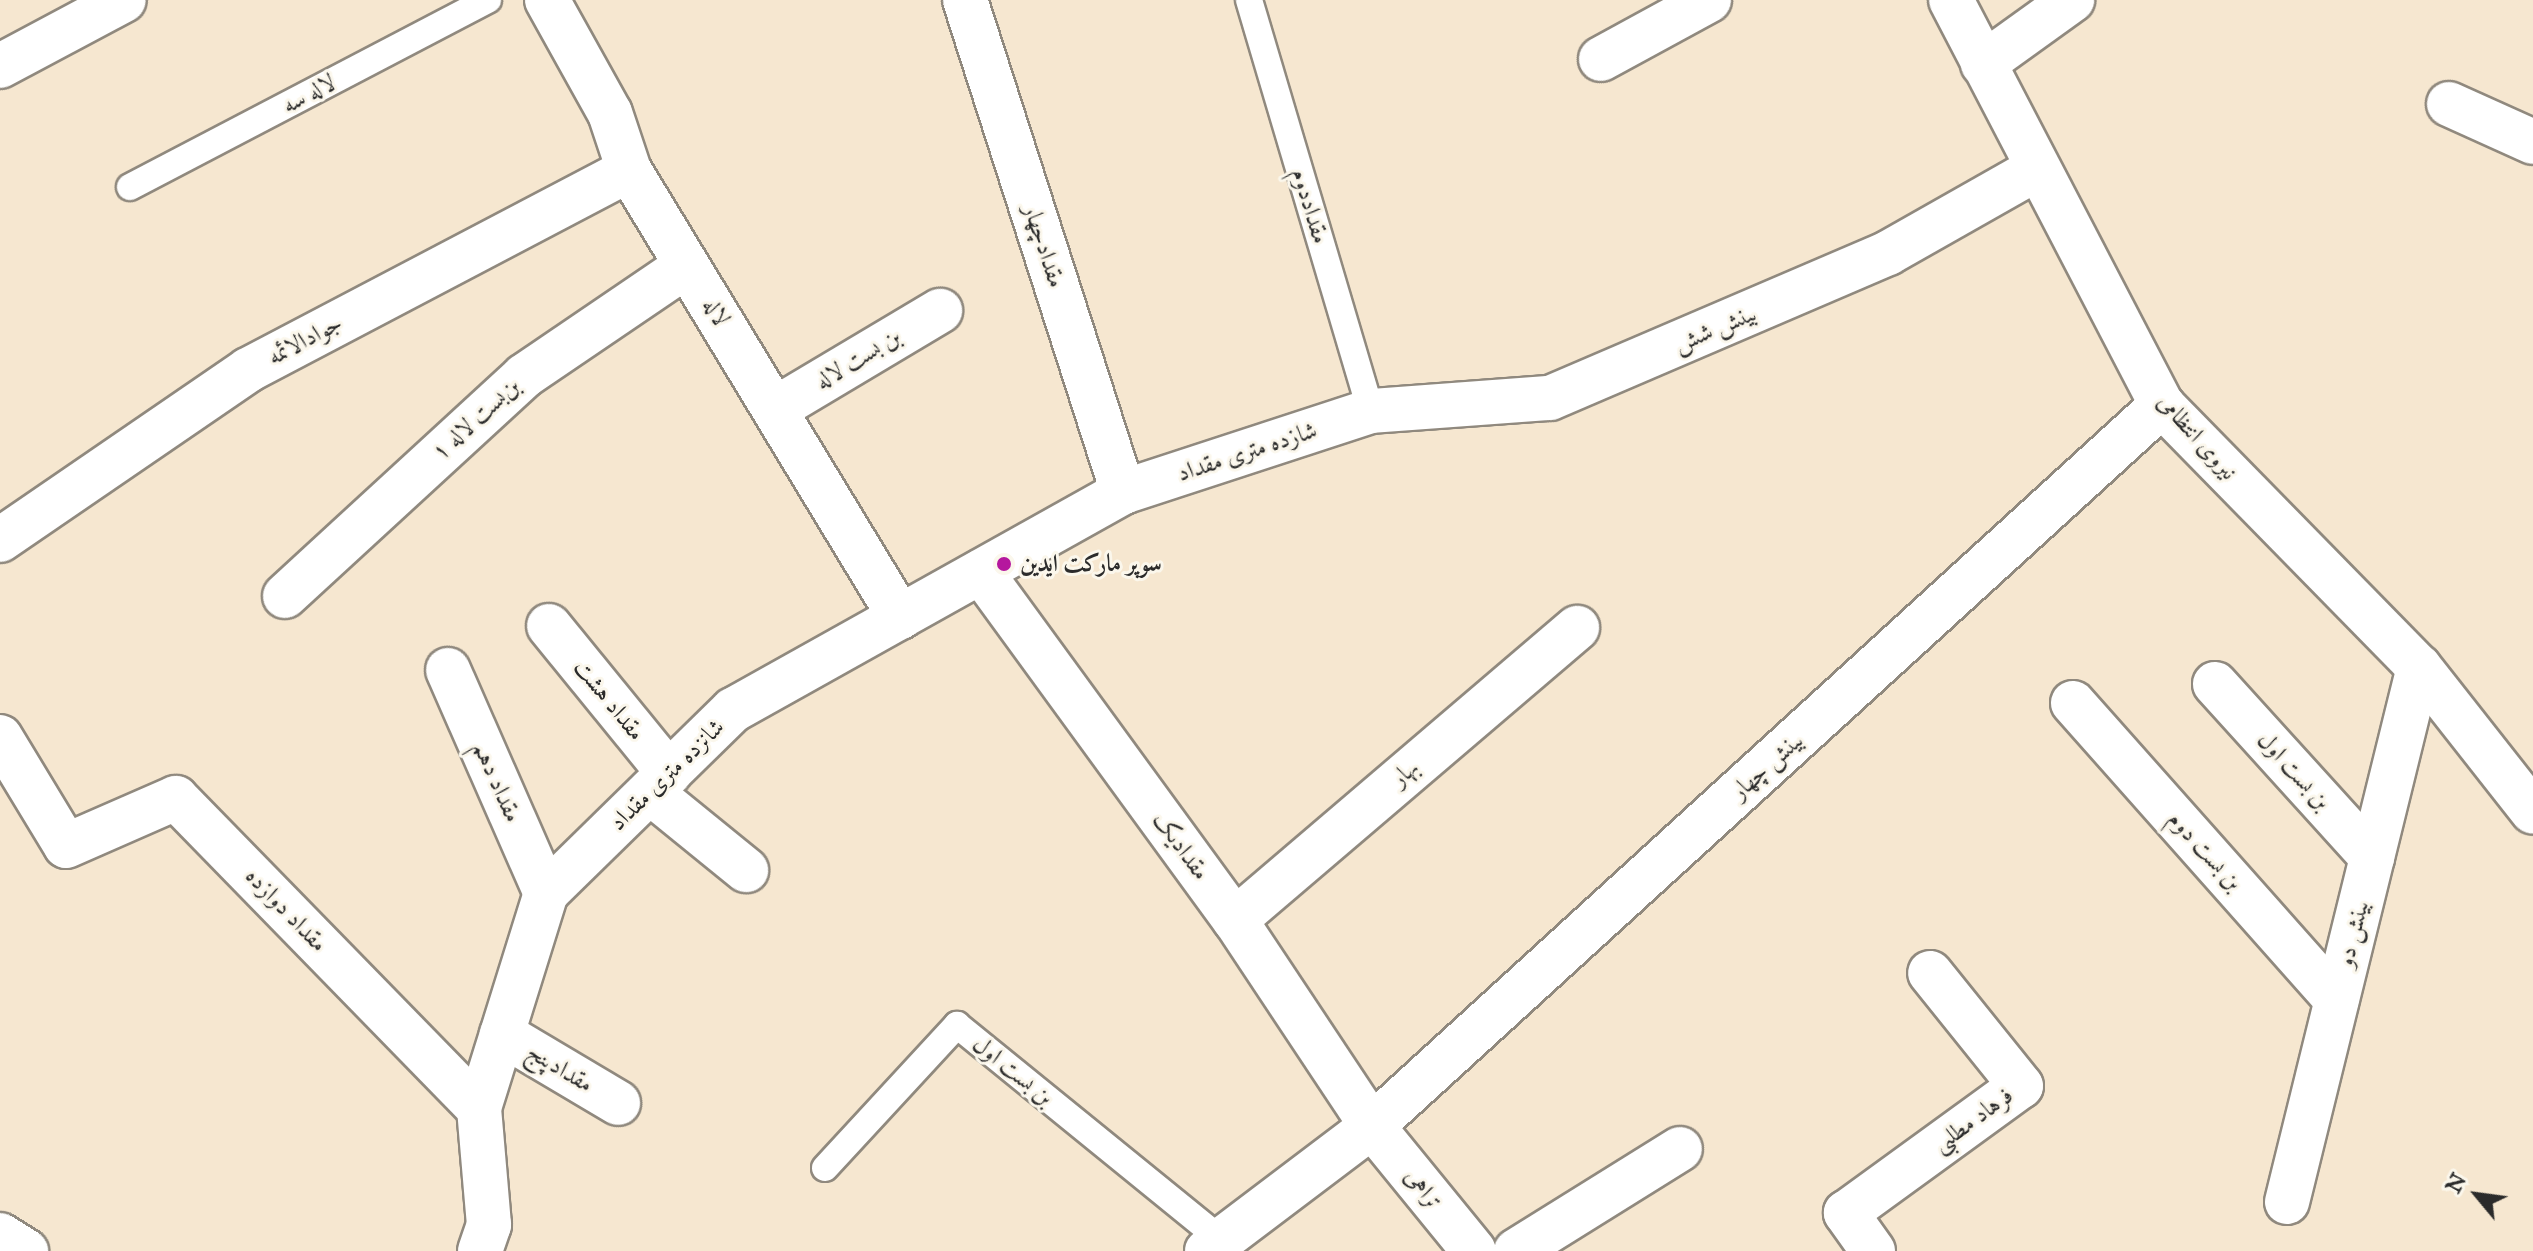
<!DOCTYPE html>
<meta charset="utf-8">
<style>
body{margin:0}
#map{position:relative;width:2533px;height:1251px;overflow:hidden;background:#f6e7d0;font-family:"IM FELL Great Primer",Amiri,serif}
div>[style]{position:absolute}
.roads{filter:drop-shadow(2px 0 #90897e) drop-shadow(-2px 0 #90897e) drop-shadow(0 2px #90897e) drop-shadow(0 -2px #90897e)}
.lane>*{height:26px;margin:-13px;padding:0 13px;transform-origin:13px;border-radius:13px;background:#fff}
.street>*{height:44px;margin:-22px;padding:0 22px;transform-origin:22px;border-radius:22px;background:#fff}
.secondary>*{height:44px;margin:-22px;padding:0 22px;transform-origin:22px;border-radius:22px;background:#fff}
.dots>*{width:22px;height:22px;translate:-50% -50%;box-sizing:border-box;border:4px solid #fbf7ec;border-radius:50%}
span{translate:-50% -50%;white-space:nowrap;text-align:center;line-height:1.15;-webkit-text-stroke:6px #fbf7ec;paint-order:stroke}
.street-label{font-size:24px;color:#2b2b2b}
.poi-label{font-size:24px;color:#2b2b2b;font-weight:700}
.left{translate:0 -50%;text-align:left}
.north{position:absolute;left:2437px;top:1155px;width:80px;height:80px;-webkit-text-stroke:6px #fbf7ec;paint-order:stroke;rotate:299deg;font-size:22px;font-weight:700;line-height:32px;text-align:center;color:#2b2b2b}
.north::after{content:'';display:block;margin:auto;width:28px;height:36px;background:#2b2b2b;clip-path:polygon(50% 0,100% 100%,50% 72%,0 100%)}
</style>
<div id="map">
<div class="roads">
<div class="lane">
<div style="left:1249px;top:0;width:429px;rotate:73.5deg"></div>
<div style="left:130px;top:187px;width:404px;rotate:-27.6deg"></div>
<div style="left:825px;top:1168px;width:195px;rotate:-47.3deg"></div>
<div style="left:957px;top:1025px;width:339px;rotate:39.1deg"></div>
</div>
<div class="street">
<div style="left:547px;top:0;width:129px;rotate:60.9deg"></div>
<div style="left:610px;top:113px;width:60px;rotate:71.6deg"></div>
<div style="left:629px;top:170px;width:523px;rotate:58.77deg"></div>
<div style="left:965px;top:0;width:517px;rotate:72.2deg"></div>
<div style="left:1601px;top:59px;width:123px;rotate:-28.6deg"></div>
<div style="left:1983px;top:64px;width:110px;rotate:-35.7deg"></div>
<div style="left:0;top:66px;width:140px;rotate:-28deg"></div>
<div style="left:2449px;top:104px;width:92px;rotate:24.3deg"></div>
<div style="left:777px;top:408px;width:190px;rotate:-30.8deg"></div>
<div style="left:0;top:540px;width:301px;rotate:-34.4deg"></div>
<div style="left:248px;top:370px;width:430px;rotate:-27.7deg"></div>
<div style="left:981px;top:572px;width:431px;rotate:53.9deg"></div>
<div style="left:1235px;top:920px;width:247px;rotate:56.4deg"></div>
<div style="left:1372px;top:1126px;width:161px;rotate:50.8deg"></div>
<div style="left:285px;top:596px;width:325px;rotate:-42.6deg"></div>
<div style="left:524px;top:376px;width:196px;rotate:-34.2deg"></div>
<div style="left:549px;top:626px;width:190px;rotate:50.8deg"></div>
<div style="left:448px;top:670px;width:244px;rotate:66.3deg"></div>
<div style="left:2215px;top:684px;width:234px;rotate:47.8deg"></div>
<div style="left:2073px;top:703px;width:397px;rotate:48.4deg"></div>
<div style="left:0;top:737px;width:127px;rotate:58.8deg"></div>
<div style="left:66px;top:846px;width:120px;rotate:-23.6deg"></div>
<div style="left:176px;top:798px;width:433px;rotate:45.7deg"></div>
<div style="left:650px;top:792px;width:124px;rotate:39.1deg"></div>
<div style="left:1235px;top:920px;width:450px;rotate:-40.5deg"></div>
<div style="left:502px;top:1034px;width:135px;rotate:30.7deg"></div>
<div style="left:2287px;top:1202px;width:551px;rotate:-76.14deg"></div>
<div style="left:0;top:1235px;width:31px;rotate:32deg"></div>
<div style="left:480px;top:1251px;width:28px;rotate:-71deg"></div>
<div style="left:489px;top:1225px;width:117px;rotate:-94.9deg"></div>
<div style="left:479px;top:1108px;width:225px;rotate:-72.7deg"></div>
<div style="left:546px;top:893px;width:262px;rotate:-44.4deg"></div>
<div style="left:733px;top:710px;width:447px;rotate:-29.2deg"></div>
<div style="left:1123px;top:492px;width:261px;rotate:-18.1deg"></div>
<div style="left:1371px;top:411px;width:179px;rotate:-4.2deg"></div>
<div style="left:1550px;top:398px;width:368px;rotate:-23.2deg"></div>
<div style="left:1888px;top:253px;width:169px;rotate:-29.5deg"></div>
<div style="left:1207px;top:1251px;width:207px;rotate:-37.1deg"></div>
<div style="left:1372px;top:1126px;width:1070px;rotate:-42.39deg"></div>
<div style="left:1516px;top:1251px;width:193px;rotate:-31.9deg"></div>
<div style="left:1873px;top:1251px;width:47px;rotate:-125.4deg"></div>
<div style="left:1846px;top:1213px;width:216px;rotate:-36deg"></div>
<div style="left:2021px;top:1086px;width:145px;rotate:-128.8deg"></div>
</div>
<div class="secondary">
<div style="left:1951px;top:0;width:457px;rotate:62.5deg"></div>
<div style="left:2162px;top:405px;width:367px;rotate:45.6deg"></div>
<div style="left:2419px;top:667px;width:184px;rotate:51.8deg"></div>
</div>
</div>
<div class="dots">
<div style="left:1004px;top:564px;background:#b5179e"></div>
</div>
<div class="street-label">
<span style="left:309px;top:94px;rotate:-28deg">لاله سه</span>
<span style="left:1310px;top:206px;rotate:73deg">مقداددوم</span>
<span style="left:1044px;top:246px;rotate:72deg">مقدادچهار</span>
<span style="left:716px;top:312px;rotate:57deg">لاله</span>
<span style="left:1715px;top:329px;rotate:-23deg">بینش شش</span>
<span style="left:305px;top:340px;rotate:-28deg">جوادالائمه</span>
<span style="left:858px;top:359px;rotate:-31deg">بن بست لاله</span>
<span style="left:476px;top:419px;rotate:-42deg">بن‌بست لاله ۱</span>
<span style="left:2197px;top:437px;rotate:48deg">نیروی انتظامی</span>
<span style="left:1247px;top:452px;rotate:-18deg">شازده متری مقداد</span>
<span style="left:609px;top:700px;rotate:51deg">مقداد هشت</span>
<span style="left:1767px;top:766px;rotate:-42deg">بینش چهار</span>
<span style="left:2294px;top:771px;rotate:48deg">بن بست اول</span>
<span style="left:1405px;top:773px;rotate:-41deg">بهار</span>
<span style="left:667px;top:775px;rotate:-44deg">شانزده متری مقداد</span>
<span style="left:497px;top:782px;rotate:66deg">مقداد دهم</span>
<span style="left:1181px;top:846px;rotate:54deg">مقدادیک</span>
<span style="left:2205px;top:851px;rotate:48deg">بن بست دوم</span>
<span style="left:286px;top:910px;rotate:46deg">مقداد دوازده</span>
<span style="left:2353px;top:934px;rotate:-76deg">بینش دو</span>
<span style="left:560px;top:1068px;rotate:31deg">مقدادپنج</span>
<span style="left:1013px;top:1071px;rotate:39deg">بن بست اول</span>
<span style="left:1973px;top:1120px;rotate:-36deg">فرهاد مطلبی</span>
<span style="left:1423px;top:1189px;rotate:51deg">تراهی</span>
</div>
<div class="poi-label">
<span class="left" style="left:1020px;top:564px">سوپر مارکت ایدین</span>
</div>
<div class="north">N</div>
</div>
